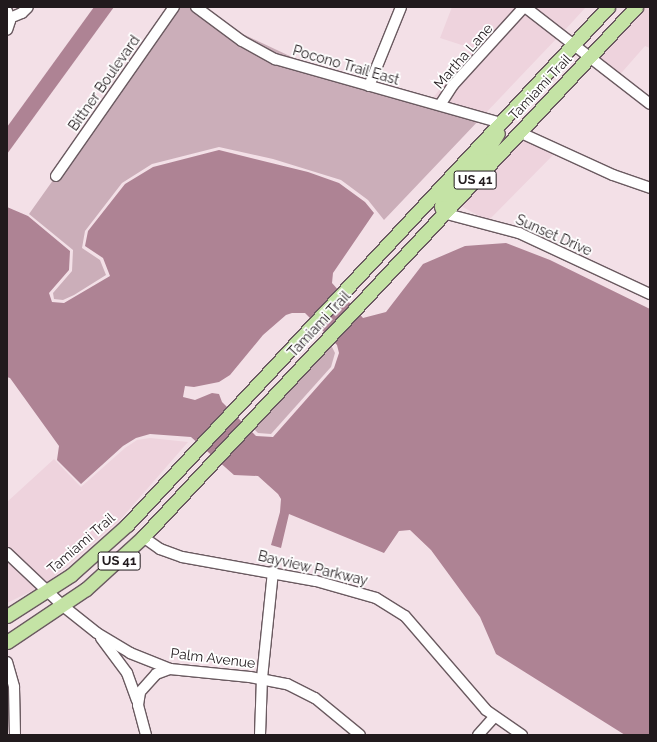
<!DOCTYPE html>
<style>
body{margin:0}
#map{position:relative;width:657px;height:742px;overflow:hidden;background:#f3e0e7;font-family:Raleway,sans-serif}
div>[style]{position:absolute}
.built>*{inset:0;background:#eed3dd}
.green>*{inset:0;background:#cbaeb9}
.water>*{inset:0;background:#ae8394}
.roads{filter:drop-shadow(1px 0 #6a5a60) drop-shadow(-1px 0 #6a5a60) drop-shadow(0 1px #6a5a60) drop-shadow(0 -1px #6a5a60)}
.minor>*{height:10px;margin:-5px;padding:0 5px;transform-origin:5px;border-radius:5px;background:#fff}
.major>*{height:13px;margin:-6.5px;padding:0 6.5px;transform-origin:6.5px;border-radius:6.5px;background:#c4e3a5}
span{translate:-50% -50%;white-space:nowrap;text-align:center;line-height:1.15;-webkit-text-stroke:3.5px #fff;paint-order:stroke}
.shield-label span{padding:1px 3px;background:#fff;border:1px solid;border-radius:3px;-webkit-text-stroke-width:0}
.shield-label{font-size:13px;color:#211a1d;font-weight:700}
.street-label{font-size:14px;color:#211a1d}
.frame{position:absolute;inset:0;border:8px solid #211a1d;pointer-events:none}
</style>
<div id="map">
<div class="built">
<div style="clip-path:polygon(452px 7px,516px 7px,558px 37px,481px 118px,433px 98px,471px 48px,440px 38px)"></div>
<div style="clip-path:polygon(533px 7px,586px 7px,564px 31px)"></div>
<div style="clip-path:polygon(641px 7px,650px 7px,650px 48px,645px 46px,616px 79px,595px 63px)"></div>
<div style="clip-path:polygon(530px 132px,557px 151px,488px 221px,461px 206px)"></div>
<div style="clip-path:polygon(150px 438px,188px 442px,120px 520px,46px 584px,7px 603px,7px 502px,54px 459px,81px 487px,125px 448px,137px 440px)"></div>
</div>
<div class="green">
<div style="clip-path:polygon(176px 7px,197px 7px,230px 28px,311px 66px,433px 98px,481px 118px,384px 220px,368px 200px,341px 180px,273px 159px,219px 147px,152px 164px,122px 183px,85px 231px,82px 248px,100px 260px,106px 275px,74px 295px,63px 300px,54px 299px,53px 293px,72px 271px,73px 250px,29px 214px)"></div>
<div style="clip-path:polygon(329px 341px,335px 353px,331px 367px,271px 434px,258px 433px,252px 427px)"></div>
</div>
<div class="water">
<div style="clip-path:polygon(94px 7px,114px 7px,7px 154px,7px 127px)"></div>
<div style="clip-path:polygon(evenodd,219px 150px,308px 172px,339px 183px,365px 202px,374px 213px,333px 273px,332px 283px,363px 318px,386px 312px,423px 264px,465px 246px,506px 243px,550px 260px,650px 309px,650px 735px,625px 735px,496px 654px,480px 617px,431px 550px,410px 530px,399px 531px,384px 553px,289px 514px,281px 548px,271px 545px,280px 512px,281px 499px,278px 494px,258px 476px,234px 475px,191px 437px,150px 434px,136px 438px,123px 446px,81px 484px,57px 460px,59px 446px,10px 378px,7px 377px,7px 207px,28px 216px,70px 251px,69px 270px,49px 293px,52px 302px,64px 303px,110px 276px,103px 258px,85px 246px,88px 231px,125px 184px,153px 167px,219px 150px,292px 313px,305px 313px,337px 345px,339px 353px,334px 368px,273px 437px,256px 436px,222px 402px,219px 394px,212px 393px,195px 400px,183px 397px,185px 386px,194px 387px,219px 382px,230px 375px,263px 335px,286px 315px,292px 313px)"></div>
</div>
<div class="roads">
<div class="minor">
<div style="left:196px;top:7px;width:57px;rotate:36.5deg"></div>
<div style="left:242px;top:41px;width:38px;rotate:29deg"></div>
<div style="left:275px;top:59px;width:235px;rotate:15.8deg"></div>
<div style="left:525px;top:7px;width:158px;rotate:37.8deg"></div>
<div style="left:7px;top:11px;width:10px;rotate:73deg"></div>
<div style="left:10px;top:21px;width:9px;rotate:108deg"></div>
<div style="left:10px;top:18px;width:13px;rotate:-23deg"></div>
<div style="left:22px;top:13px;width:8px;rotate:-45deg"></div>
<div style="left:369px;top:86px;width:85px;rotate:-67.9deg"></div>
<div style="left:440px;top:105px;width:24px;rotate:-57deg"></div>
<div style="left:453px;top:85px;width:105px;rotate:-47.7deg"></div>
<div style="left:519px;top:132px;width:103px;rotate:24.6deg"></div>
<div style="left:613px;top:175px;width:39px;rotate:19deg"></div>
<div style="left:56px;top:176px;width:206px;rotate:-55.1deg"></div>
<div style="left:443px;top:213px;width:79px;rotate:14.7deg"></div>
<div style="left:519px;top:233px;width:145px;rotate:25deg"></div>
<div style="left:143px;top:537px;width:21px;rotate:35deg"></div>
<div style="left:160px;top:549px;width:23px;rotate:20deg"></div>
<div style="left:182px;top:557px;width:136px;rotate:10.2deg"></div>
<div style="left:316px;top:581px;width:62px;rotate:15.8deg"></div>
<div style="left:376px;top:598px;width:34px;rotate:32deg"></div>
<div style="left:405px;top:616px;width:124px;rotate:49.2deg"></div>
<div style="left:486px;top:710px;width:44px;rotate:34.8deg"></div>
<div style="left:7px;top:553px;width:77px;rotate:43.4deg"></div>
<div style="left:63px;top:606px;width:43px;rotate:38.5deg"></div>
<div style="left:97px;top:633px;width:39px;rotate:31deg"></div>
<div style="left:130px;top:653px;width:43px;rotate:21.8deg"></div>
<div style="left:170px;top:669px;width:80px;rotate:5.7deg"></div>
<div style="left:250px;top:677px;width:38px;rotate:11deg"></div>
<div style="left:287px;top:684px;width:31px;rotate:27deg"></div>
<div style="left:315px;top:698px;width:58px;rotate:39.4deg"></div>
<div style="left:101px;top:638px;width:44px;rotate:53.4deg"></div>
<div style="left:127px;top:673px;width:29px;rotate:70deg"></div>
<div style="left:7px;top:662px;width:26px;rotate:74deg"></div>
<div style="left:14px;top:687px;width:48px;rotate:88.8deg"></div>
<div style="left:146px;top:735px;width:31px;rotate:-105deg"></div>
<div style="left:138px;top:705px;width:13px;rotate:-81deg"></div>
<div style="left:140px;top:692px;width:24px;rotate:-48deg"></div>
<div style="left:156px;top:674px;width:15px;rotate:-20deg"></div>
<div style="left:260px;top:735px;width:57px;rotate:-88deg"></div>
<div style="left:262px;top:678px;width:107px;rotate:-84.1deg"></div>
<div style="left:478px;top:735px;width:24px;rotate:-48deg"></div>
</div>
<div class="major">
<div style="left:443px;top:213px;width:7px;rotate:-106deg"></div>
<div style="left:441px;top:206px;width:11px;rotate:-75deg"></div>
<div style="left:444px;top:195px;width:65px;rotate:-46.2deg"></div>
<div style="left:489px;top:148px;width:17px;rotate:-59deg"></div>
<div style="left:7px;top:616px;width:76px;rotate:-32.6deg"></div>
<div style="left:71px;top:575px;width:75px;rotate:-41.8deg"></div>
<div style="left:127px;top:525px;width:707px;rotate:-47.12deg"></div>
<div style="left:7px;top:642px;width:95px;rotate:-33.9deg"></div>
<div style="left:86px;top:589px;width:77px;rotate:-42.4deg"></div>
<div style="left:143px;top:537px;width:724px;rotate:-47.07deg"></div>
</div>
</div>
<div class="shield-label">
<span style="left:475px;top:180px">US 41</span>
<span style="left:119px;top:561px">US 41</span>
</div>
<div class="street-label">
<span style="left:463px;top:56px;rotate:-49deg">Martha Lane</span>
<span style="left:346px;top:65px;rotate:16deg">Pocono Trail East</span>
<span style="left:104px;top:83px;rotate:-55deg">Bittner Boulevard</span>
<span style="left:540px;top:87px;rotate:-47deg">Tamiami Trail</span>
<span style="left:554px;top:235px;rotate:24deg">Sunset Drive</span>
<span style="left:319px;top:324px;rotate:-47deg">Tamiami Trail</span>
<span style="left:81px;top:543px;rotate:-41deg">Tamiami Trail</span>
<span style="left:313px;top:568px;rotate:13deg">Bayview Parkway</span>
<span style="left:213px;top:658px;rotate:7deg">Palm Avenue</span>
</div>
<div class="frame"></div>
</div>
